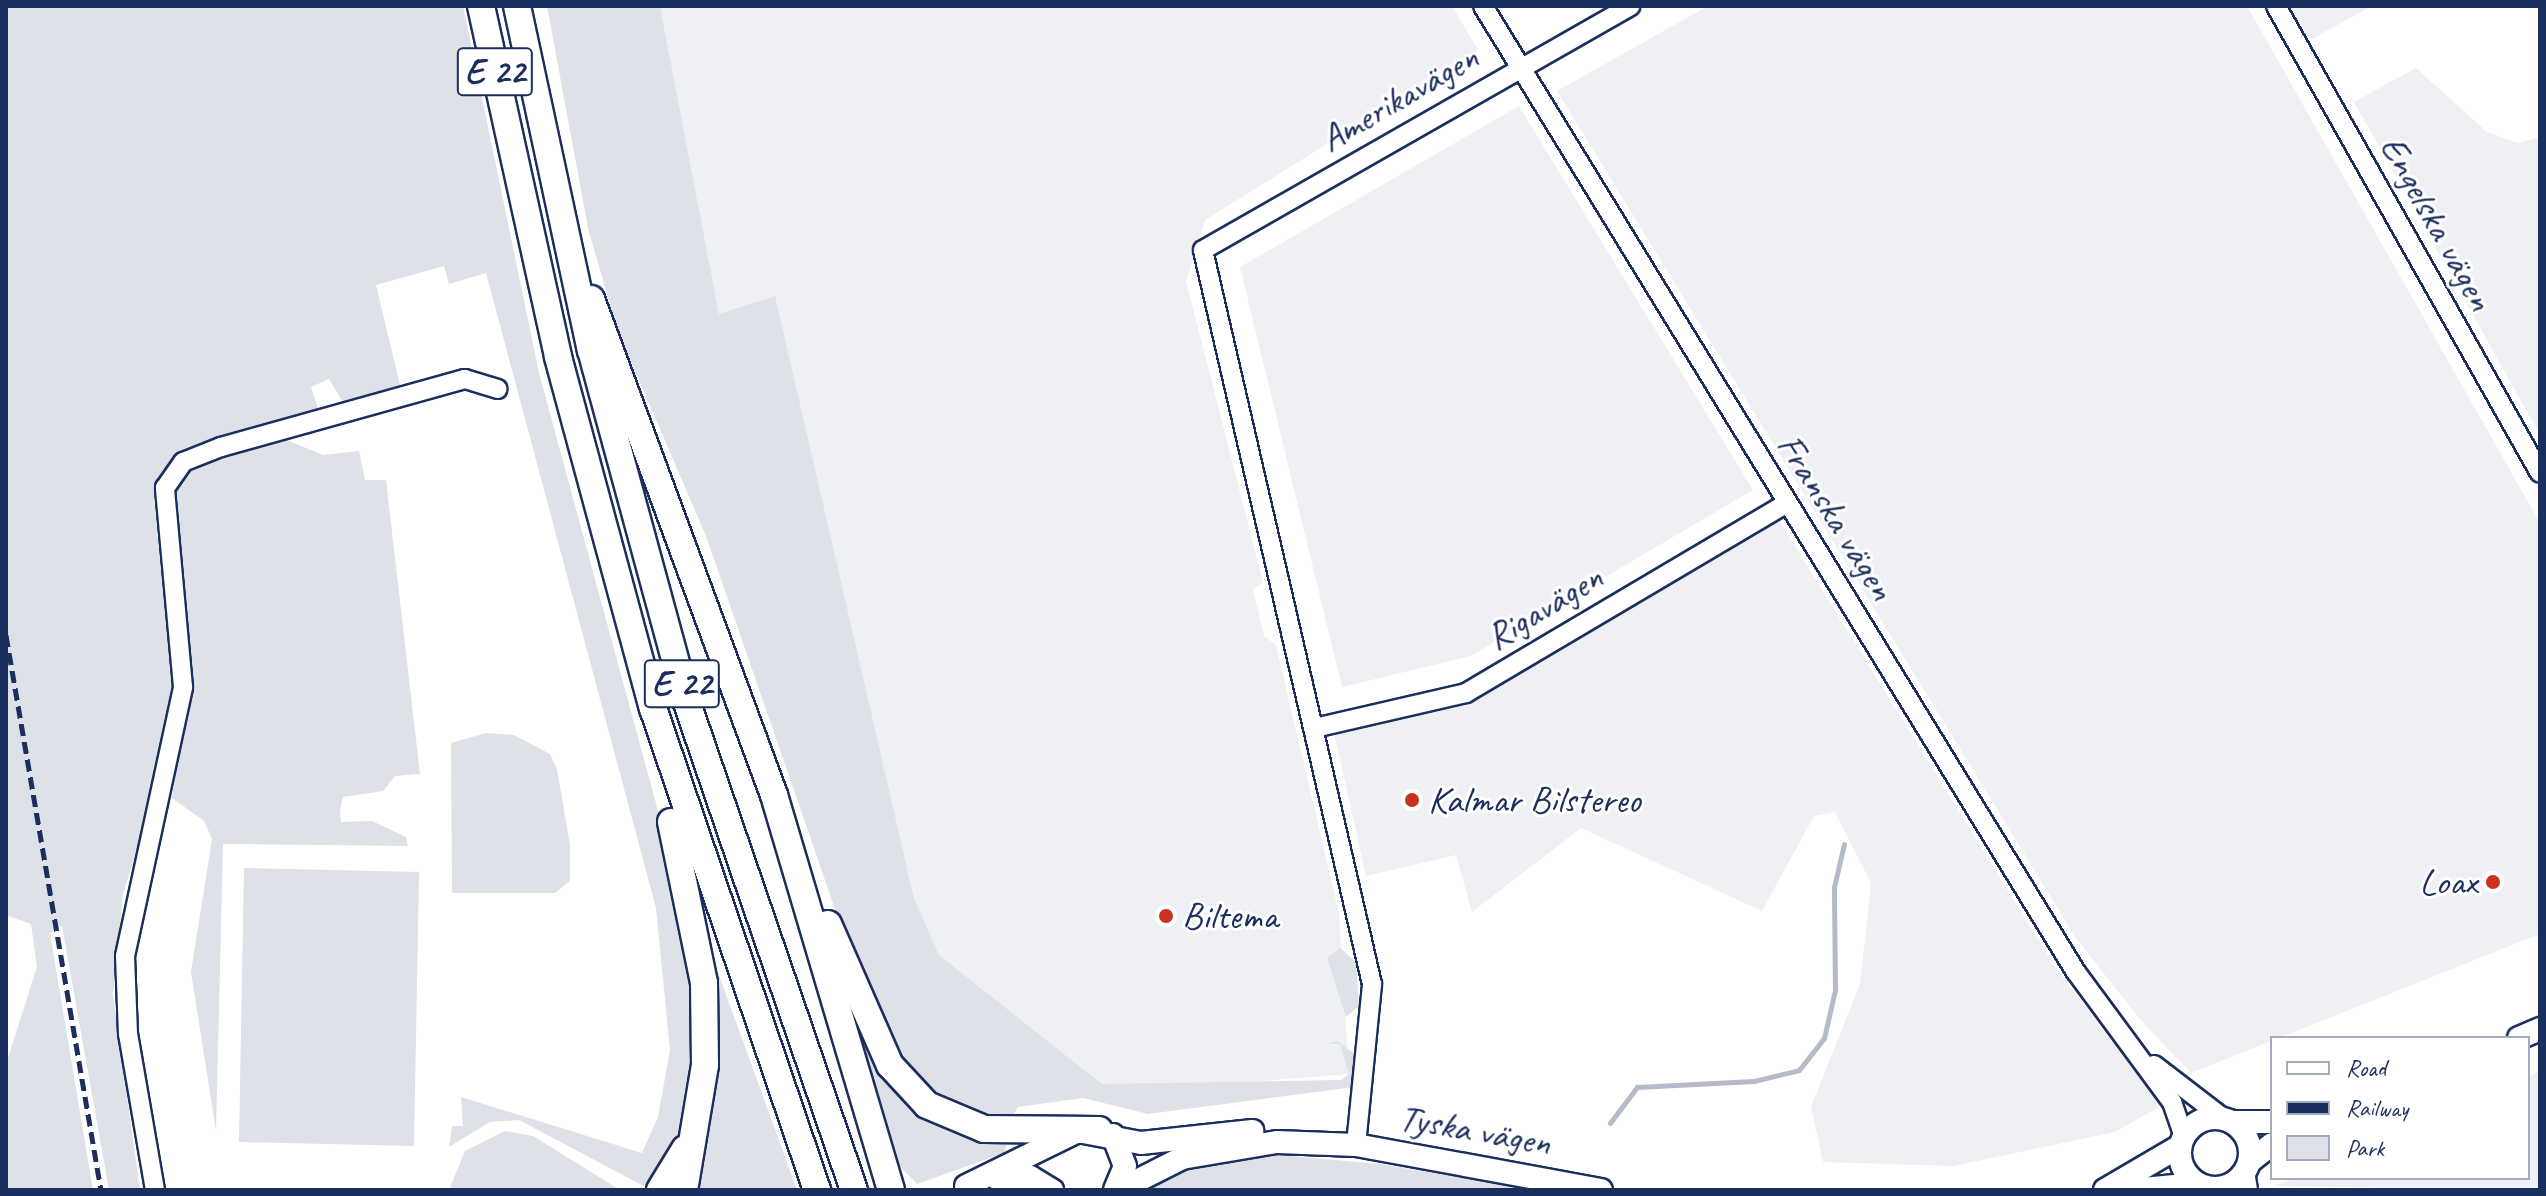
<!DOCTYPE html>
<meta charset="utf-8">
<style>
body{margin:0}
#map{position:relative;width:2546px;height:1196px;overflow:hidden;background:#fff;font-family:Caveat,sans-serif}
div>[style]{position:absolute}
.built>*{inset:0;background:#eff0f4}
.green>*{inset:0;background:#dee1e7}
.stream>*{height:5px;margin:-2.5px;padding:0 2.5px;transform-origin:2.5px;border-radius:2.5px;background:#b5bbca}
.roads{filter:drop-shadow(2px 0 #1b2f5e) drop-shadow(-2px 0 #1b2f5e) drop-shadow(0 2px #1b2f5e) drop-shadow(0 -2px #1b2f5e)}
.minor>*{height:18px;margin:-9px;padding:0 9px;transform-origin:9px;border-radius:9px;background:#fff}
.major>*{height:22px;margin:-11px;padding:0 11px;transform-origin:11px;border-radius:11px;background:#fff}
.major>.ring{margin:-11px;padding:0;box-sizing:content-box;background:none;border:22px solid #fff;border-radius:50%}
.highway>*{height:26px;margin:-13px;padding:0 13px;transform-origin:13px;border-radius:13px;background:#fff}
.rail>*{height:5px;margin-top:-2.5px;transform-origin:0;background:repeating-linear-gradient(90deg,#1b2f5e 0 12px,transparent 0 18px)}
.dots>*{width:22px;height:22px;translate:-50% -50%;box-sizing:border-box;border:4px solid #fff;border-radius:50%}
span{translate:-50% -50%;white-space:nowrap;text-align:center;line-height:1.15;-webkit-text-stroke:6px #fff;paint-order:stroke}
.shield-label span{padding:2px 6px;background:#fff;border:2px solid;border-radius:6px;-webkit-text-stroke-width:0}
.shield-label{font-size:36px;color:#1b2f5e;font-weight:700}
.street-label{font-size:38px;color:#1b2f5e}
.poi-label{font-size:38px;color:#1b2f5e}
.left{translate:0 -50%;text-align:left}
.right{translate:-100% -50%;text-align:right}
.frame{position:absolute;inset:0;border:8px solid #1b2f5e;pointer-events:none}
.legend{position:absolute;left:2270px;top:1036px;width:260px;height:144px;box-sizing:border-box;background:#fff;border:2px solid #a4acbf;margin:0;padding:10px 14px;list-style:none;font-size:24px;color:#1b2f5e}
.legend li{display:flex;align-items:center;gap:16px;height:40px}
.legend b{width:40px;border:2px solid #a4acbf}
</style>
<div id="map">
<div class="built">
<div style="clip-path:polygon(660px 6px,1452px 6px,1478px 50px,1205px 220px,1186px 281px,1263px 582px,1253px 590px,1264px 636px,1276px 645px,1339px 913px,1349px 1074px,1174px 1088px,1102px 1084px,939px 955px,914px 898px,774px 296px,719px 315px)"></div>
<div style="clip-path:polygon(1708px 6px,2247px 6px,2540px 523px,2540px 934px,2191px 1073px,2138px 1017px,2076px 938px,1557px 91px)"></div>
<div style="clip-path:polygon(2288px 6px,2372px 6px,2308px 41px)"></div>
<div style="clip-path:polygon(2416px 68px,2487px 132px,2518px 143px,2540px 137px,2540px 435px,2354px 102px)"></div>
<div style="clip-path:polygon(1519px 106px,1753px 490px,1471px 656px,1342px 687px,1240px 267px)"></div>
<div style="clip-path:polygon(1779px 520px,2054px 965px,2161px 1106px,2115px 1132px,1953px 1166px,1823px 1162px,1811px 1107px,1860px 984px,1871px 883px,1835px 812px,1814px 816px,1762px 911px,1581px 828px,1472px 912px,1456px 855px,1366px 876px,1334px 733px,1474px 700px)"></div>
<div style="clip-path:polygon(2540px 1071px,2540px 1190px,2275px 1186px,2294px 1178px,2528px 1178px,2528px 1076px)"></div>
</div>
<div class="green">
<div style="clip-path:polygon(6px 6px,463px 6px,539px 373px,676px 877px,692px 965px,695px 1046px,685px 1120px,651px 1190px,519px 1120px,490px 1122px,449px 1147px,452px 1126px,463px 1126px,461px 1097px,642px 1153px,658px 1117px,670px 1050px,656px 908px,486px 273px,449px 284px,444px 266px,376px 285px,400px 385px,344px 404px,329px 379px,311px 387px,318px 409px,196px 446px,170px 462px,160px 479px,154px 500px,173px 687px,155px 788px,123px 895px,113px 995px,140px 1190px,109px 1190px,62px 926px,50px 933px,93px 1190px,6px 1190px,6px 1064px,37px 967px,31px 924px,6px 915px)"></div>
<div style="clip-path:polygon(547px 6px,660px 6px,719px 314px,775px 296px,914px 898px,939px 955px,1102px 1084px,1341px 1080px,1349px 1074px,1340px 1044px,1327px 1044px,1337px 1041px,1355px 1054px,1353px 1087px,1148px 1114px,1083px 1098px,1018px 1107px,1009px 1123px,956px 1112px,910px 1076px,845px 938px,706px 536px,617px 329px,588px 228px)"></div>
<div style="clip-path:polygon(282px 438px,323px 455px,359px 451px,365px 480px,386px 480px,420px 774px,395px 776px,383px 791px,343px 797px,340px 811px,341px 822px,372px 821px,406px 837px,408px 846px,223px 844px,216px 1131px,191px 972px,212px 839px,204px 821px,172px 798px,187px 695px,172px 502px,183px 476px,204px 461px)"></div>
<div style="clip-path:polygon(486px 733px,514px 735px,550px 754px,557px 769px,570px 845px,570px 881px,555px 893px,452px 893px,451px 743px)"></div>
<div style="clip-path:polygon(244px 868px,419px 872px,414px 1146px,239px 1142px)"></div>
<div style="clip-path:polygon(707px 942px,797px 1190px,694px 1190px)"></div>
<div style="clip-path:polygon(1340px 948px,1356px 962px,1359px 1006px,1346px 1017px,1327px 958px)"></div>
<div style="clip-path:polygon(841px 986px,923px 1115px,948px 1128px,1008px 1140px,1004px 1153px,917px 1184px,891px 1157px)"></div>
<div style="clip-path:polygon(505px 1131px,533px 1136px,620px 1190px,449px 1190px,465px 1151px)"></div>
<div style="clip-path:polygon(1257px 1153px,1380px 1164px,1534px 1190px,1140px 1190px,1171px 1169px)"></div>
</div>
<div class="stream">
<div style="left:1610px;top:1123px;width:45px;rotate:-53.1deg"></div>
<div style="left:1637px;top:1087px;width:117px;rotate:-2.9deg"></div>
<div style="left:1754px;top:1081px;width:46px;rotate:-13.7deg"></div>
<div style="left:1799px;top:1070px;width:41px;rotate:-52deg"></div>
<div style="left:1824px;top:1038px;width:49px;rotate:-77.1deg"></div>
<div style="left:1835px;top:990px;width:103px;rotate:-90.6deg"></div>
<div style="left:1834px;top:887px;width:44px;rotate:-76.9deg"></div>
</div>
<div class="roads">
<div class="minor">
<div style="left:1483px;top:6px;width:1133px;rotate:58.46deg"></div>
<div style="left:2076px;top:972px;width:162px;rotate:53.6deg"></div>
<div style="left:2172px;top:1102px;width:36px;rotate:71deg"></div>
<div style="left:2276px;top:6px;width:536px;rotate:60.52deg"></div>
<div style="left:1319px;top:727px;width:151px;rotate:-13deg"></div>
<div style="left:1466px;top:693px;width:373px;rotate:-30.6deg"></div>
<div style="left:2154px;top:1065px;width:87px;rotate:37.5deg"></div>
<div style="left:1356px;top:1145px;width:162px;rotate:-84.3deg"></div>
<div style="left:1372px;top:984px;width:753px;rotate:-102.97deg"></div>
<div style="left:1203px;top:250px;width:492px;rotate:-29.7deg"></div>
<div style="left:2245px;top:1171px;width:19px;rotate:81deg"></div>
<div style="left:2208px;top:1188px;width:4px;rotate:34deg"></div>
<div style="left:155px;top:1190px;width:158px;rotate:-99.8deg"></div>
<div style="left:128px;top:1034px;width:78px;rotate:-92.2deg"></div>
<div style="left:125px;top:956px;width:275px;rotate:-77.8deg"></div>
<div style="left:183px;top:687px;width:200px;rotate:-95.2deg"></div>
<div style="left:165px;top:488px;width:32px;rotate:-55deg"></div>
<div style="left:183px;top:462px;width:41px;rotate:-21.5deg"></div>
<div style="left:221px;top:447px;width:253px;rotate:-15.6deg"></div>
<div style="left:465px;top:379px;width:34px;rotate:17deg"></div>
</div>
<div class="major">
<div style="left:2519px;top:1038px;width:23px;rotate:-23deg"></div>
<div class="ring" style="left:2180px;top:1118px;width:48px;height:48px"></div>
<div style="left:2233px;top:1122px;width:39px"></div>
<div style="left:1113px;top:1135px;width:33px;rotate:69deg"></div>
<div style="left:1125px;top:1166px;width:26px;rotate:113deg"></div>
<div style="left:2249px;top:1162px;width:29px;rotate:-38deg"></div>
<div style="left:998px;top:1179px;width:32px;rotate:-4deg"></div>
<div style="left:1030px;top:1177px;width:26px;rotate:31deg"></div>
<div style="left:966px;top:1186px;width:125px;rotate:-26.2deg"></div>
<div style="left:1078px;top:1131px;width:64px;rotate:10.8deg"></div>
<div style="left:1141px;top:1143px;width:112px;rotate:-6.2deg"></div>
<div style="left:1119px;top:1190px;width:71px;rotate:-26.9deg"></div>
<div style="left:1182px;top:1158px;width:96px;rotate:-9.6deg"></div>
<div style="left:1277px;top:1142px;width:79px;rotate:2.2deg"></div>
<div style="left:1356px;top:1145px;width:249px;rotate:10.4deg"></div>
<div style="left:2105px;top:1190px;width:87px;rotate:-30.4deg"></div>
<div style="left:2132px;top:1190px;width:64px;rotate:-5.4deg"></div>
</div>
<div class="highway">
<div style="left:481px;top:6px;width:359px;rotate:77.6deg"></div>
<div style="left:558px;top:357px;width:364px;rotate:74.9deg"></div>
<div style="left:653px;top:708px;width:509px;rotate:71.21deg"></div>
<div style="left:517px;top:6px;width:352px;rotate:77.9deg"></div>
<div style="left:591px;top:350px;width:363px;rotate:74.8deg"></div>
<div style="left:686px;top:700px;width:518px;rotate:71.08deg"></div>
<div style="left:591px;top:299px;width:529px;rotate:69.75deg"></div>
<div style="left:774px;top:795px;width:412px;rotate:73.5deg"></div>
<div style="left:671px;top:822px;width:164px;rotate:78.4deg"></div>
<div style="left:704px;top:983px;width:82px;rotate:89.3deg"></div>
<div style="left:705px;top:1065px;width:127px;rotate:99.5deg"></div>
<div style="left:828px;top:924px;width:154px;rotate:66.3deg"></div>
<div style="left:890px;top:1065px;width:54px;rotate:47.2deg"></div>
<div style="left:927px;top:1105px;width:62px;rotate:22.8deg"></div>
<div style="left:984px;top:1129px;width:115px;rotate:0.5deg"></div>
<div style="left:660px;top:1190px;width:48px;rotate:-58.6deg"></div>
</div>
</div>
<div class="rail">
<div style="left:6px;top:635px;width:563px;rotate:80.29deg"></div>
</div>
<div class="dots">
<div style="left:1412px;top:800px;background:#c8321e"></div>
<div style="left:2493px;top:882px;background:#c8321e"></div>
<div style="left:1166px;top:916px;background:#c8321e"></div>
</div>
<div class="shield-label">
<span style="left:495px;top:72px">E 22</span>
<span style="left:682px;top:684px">E 22</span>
</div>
<div class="street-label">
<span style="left:1399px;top:98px;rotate:-30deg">Amerikavägen</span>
<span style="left:2437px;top:223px;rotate:61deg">Engelska vägen</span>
<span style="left:1836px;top:517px;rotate:58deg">Franska vägen</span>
<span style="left:1544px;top:607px;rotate:-31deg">Rigavägen</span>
<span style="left:1475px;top:1130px;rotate:10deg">Tyska vägen</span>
</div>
<div class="poi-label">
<span class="left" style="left:1428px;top:800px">Kalmar Bilstereo</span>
<span class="right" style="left:2477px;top:882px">Loax</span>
<span class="left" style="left:1182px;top:916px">Biltema</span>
</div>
<div class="frame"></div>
<ul class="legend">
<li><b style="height:10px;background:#fff"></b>Road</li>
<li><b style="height:10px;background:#1b2f5e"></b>Railway</li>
<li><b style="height:22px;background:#dee1e7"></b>Park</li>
</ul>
</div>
